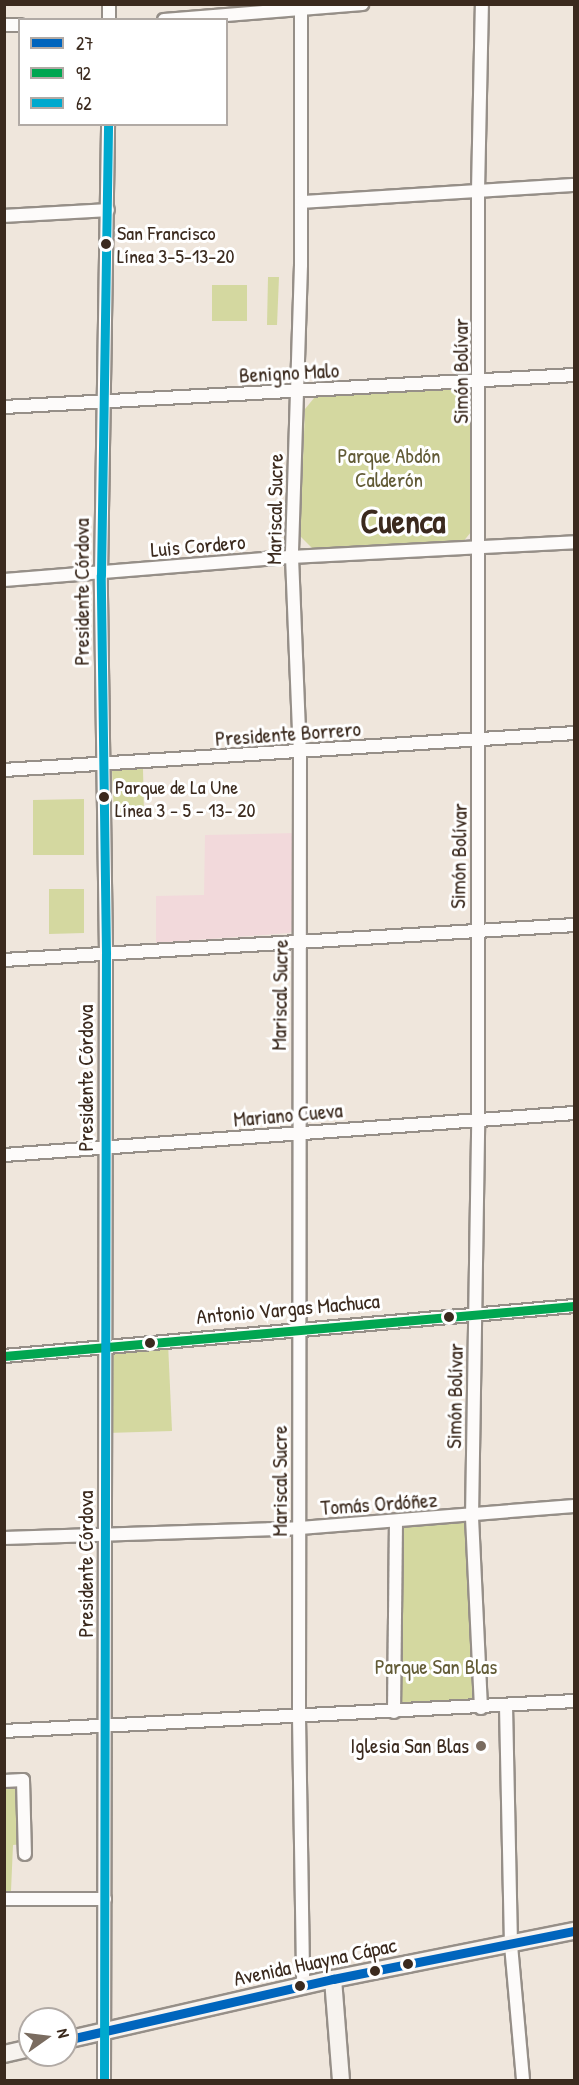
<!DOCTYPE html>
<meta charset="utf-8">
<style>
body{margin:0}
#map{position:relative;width:579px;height:2085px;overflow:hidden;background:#efe6dc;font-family:"Patrick Hand",sans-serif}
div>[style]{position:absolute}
.built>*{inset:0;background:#f2d9db}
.green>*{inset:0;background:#d4d8a0}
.roads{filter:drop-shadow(2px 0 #968f88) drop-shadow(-2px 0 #968f88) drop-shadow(0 2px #968f88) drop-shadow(0 -2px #968f88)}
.street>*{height:12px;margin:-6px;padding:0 6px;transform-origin:6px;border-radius:6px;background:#fdfbfa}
.secondary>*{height:16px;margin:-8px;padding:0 8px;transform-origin:8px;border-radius:8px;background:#f7f3ef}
.bus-1>*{height:9px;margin:-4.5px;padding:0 4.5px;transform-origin:4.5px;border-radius:4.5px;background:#0065bd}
.bus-2>*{height:9px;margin:-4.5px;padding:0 4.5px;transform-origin:4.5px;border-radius:4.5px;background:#00a651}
.bus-3>*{height:9px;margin:-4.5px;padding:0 4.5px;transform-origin:4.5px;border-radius:4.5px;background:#00a9ce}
.dots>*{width:16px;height:16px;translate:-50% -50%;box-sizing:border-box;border:3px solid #fff;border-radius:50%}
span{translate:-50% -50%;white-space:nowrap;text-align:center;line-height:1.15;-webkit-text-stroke:6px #fff;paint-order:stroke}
.bus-label{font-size:20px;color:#3b2a1e}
.left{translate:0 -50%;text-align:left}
.street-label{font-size:21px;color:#3b2a1e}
.park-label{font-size:21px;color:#625b36}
.poi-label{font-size:21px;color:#3b2a1e}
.right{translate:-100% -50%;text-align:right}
.town-label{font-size:33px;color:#3b2a1e;font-weight:700}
.frame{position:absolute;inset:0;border:6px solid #3b2a1e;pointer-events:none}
.legend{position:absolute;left:18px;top:18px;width:210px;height:108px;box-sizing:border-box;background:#fff;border:2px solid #b1aaa5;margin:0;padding:8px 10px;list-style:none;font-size:18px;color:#3b2a1e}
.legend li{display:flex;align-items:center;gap:12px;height:30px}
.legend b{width:30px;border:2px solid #b1aaa5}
.north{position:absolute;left:18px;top:2007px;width:60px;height:60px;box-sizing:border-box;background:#fff;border:2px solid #b1aaa5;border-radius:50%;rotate:76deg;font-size:16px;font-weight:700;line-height:24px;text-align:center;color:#3b2a1e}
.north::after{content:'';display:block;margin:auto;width:21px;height:27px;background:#7a6c60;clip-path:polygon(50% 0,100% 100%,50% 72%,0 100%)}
</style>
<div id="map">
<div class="built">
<div style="clip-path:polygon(296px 833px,296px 929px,289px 933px,156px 943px,156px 896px,204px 895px,205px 835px)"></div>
</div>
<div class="green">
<div style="clip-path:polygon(268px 277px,279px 277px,277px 325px,267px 325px)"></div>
<div style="clip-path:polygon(212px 285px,247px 285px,247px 321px,212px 321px)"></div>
<div style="clip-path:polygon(461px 384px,477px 399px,476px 526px,462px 543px,316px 552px,300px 536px,305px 409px,319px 392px)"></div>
<div style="clip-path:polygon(143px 769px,144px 814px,114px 815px,112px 770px)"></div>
<div style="clip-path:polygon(84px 799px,84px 855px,33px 855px,33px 800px)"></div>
<div style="clip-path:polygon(49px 889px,84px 889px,84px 933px,49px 934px)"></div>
<div style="clip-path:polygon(168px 1343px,172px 1431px,107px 1433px,107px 1349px)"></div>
<div style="clip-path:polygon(468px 1521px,478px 1702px,399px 1709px,399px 1525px)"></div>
<div style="clip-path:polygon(4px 1786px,22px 1787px,23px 1844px,13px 1845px,11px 1891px,5px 1891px)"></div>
</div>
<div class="roads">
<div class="street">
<div style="left:301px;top:4px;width:261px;rotate:90deg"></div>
<div style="left:301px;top:265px;width:292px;rotate:91.8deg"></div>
<div style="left:292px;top:557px;width:197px;rotate:87.7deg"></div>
<div style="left:300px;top:754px;width:963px;rotate:90.06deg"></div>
<div style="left:299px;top:1717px;width:269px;rotate:89.1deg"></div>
<div style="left:109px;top:20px;width:16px;rotate:-90deg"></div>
<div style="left:164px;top:20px;width:199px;rotate:-4.6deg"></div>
<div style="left:4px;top:25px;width:16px"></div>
<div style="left:302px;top:202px;width:273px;rotate:-3.6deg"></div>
<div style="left:4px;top:216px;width:104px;rotate:-3.3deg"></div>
<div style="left:4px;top:407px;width:571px;rotate:-3.21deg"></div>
<div style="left:4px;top:580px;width:289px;rotate:-4.6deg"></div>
<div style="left:292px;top:557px;width:282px;rotate:-3deg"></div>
<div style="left:4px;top:770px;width:571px;rotate:-3.71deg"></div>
<div style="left:4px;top:960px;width:571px;rotate:-3.51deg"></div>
<div style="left:4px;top:1155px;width:572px;rotate:-4.21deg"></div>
<div style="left:4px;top:1356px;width:572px;rotate:-5.01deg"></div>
<div style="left:4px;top:1538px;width:296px;rotate:-1.9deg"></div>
<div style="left:300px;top:1528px;width:275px;rotate:-4.6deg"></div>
<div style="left:506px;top:1706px;width:239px;rotate:88.8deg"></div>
<div style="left:511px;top:1945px;width:136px;rotate:84.9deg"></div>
<div style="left:481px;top:1708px;width:190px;rotate:-92.7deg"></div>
<div style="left:472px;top:1518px;width:398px;rotate:-89.1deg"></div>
<div style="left:478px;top:1120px;width:929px;rotate:-90deg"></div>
<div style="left:478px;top:191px;width:187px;rotate:-88.8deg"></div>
<div style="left:394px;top:1712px;width:190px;rotate:-89.4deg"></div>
<div style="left:4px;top:1731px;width:571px;rotate:-3.01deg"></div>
<div style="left:4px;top:1781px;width:19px;rotate:-3deg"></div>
<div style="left:23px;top:1780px;width:74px;rotate:88.5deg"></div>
<div style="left:4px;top:1899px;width:101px"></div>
<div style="left:104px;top:2080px;width:1127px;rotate:-89.9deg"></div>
<div style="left:106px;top:953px;width:378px;rotate:-90.8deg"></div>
<div style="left:101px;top:575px;width:451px;rotate:-89.1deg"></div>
</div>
<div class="secondary">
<div style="left:333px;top:1979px;width:101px;rotate:85.5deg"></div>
<div style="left:66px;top:2040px;width:274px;rotate:-12.9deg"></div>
<div style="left:333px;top:1979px;width:246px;rotate:-11.3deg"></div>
<div style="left:4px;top:2054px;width:27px;rotate:-13deg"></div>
</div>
</div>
<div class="bus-1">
<div style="left:66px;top:2040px;width:274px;rotate:-12.9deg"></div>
<div style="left:333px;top:1979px;width:246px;rotate:-11.3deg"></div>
</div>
<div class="bus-2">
<div style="left:4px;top:1356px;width:572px;rotate:-5.01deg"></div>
</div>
<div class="bus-3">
<div style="left:104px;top:2080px;width:1127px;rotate:-89.9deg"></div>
<div style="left:106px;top:953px;width:378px;rotate:-90.8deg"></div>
<div style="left:101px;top:575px;width:451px;rotate:-89.1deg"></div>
</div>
<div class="dots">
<div style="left:106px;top:244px;background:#3b2a1e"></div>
<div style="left:104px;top:797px;background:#3b2a1e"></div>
<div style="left:449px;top:1317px;background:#3b2a1e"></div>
<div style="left:150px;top:1343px;background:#3b2a1e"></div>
<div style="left:481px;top:1746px;background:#7a6c60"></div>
<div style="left:408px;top:1964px;background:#3b2a1e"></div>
<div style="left:375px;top:1971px;background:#3b2a1e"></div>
<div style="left:300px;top:1986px;background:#3b2a1e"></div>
</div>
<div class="bus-label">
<span class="left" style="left:117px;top:244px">San Francisco<br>Línea 3-5-13-20</span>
<span class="left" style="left:115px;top:798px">Parque de La Une<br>Línea 3 - 5 - 13- 20</span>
</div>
<div class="street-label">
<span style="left:461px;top:371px;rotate:-90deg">Simón Bolívar</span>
<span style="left:289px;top:373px;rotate:-3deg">Benigno Malo</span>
<span style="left:275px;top:509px;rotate:-89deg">Mariscal Sucre</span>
<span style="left:198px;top:546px;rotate:-5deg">Luis Cordero</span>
<span style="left:82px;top:592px;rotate:-90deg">Presidente Córdova</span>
<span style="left:288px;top:734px;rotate:-4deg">Presidente Borrero</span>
<span style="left:459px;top:856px;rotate:-89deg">Simón Bolívar</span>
<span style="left:280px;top:995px;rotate:-89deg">Mariscal Sucre</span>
<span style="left:86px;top:1078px;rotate:-90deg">Presidente Córdova</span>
<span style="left:288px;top:1115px;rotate:-5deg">Mariano Cueva</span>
<span style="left:288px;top:1309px;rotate:-5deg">Antonio Vargas Machuca</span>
<span style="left:455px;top:1396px;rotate:-89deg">Simón Bolívar</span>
<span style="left:280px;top:1481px;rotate:-90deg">Mariscal Sucre</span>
<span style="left:379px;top:1504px;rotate:-4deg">Tomás Ordóñez</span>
<span style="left:86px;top:1564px;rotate:-90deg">Presidente Córdova</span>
<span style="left:315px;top:1962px;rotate:-12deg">Avenida Huayna Cápac</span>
</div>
<div class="park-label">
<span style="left:389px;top:468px">Parque Abdón<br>Calderón</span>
<span style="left:436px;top:1667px">Parque San Blas</span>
</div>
<div class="poi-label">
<span class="right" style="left:469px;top:1746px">Iglesia San Blas</span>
</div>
<div class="town-label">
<span style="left:403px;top:522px">Cuenca</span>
</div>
<div class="frame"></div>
<ul class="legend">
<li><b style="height:8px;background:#0065bd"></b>27</li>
<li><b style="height:8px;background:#00a651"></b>92</li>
<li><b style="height:8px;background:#00a9ce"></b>62</li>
</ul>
<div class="north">N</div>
</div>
